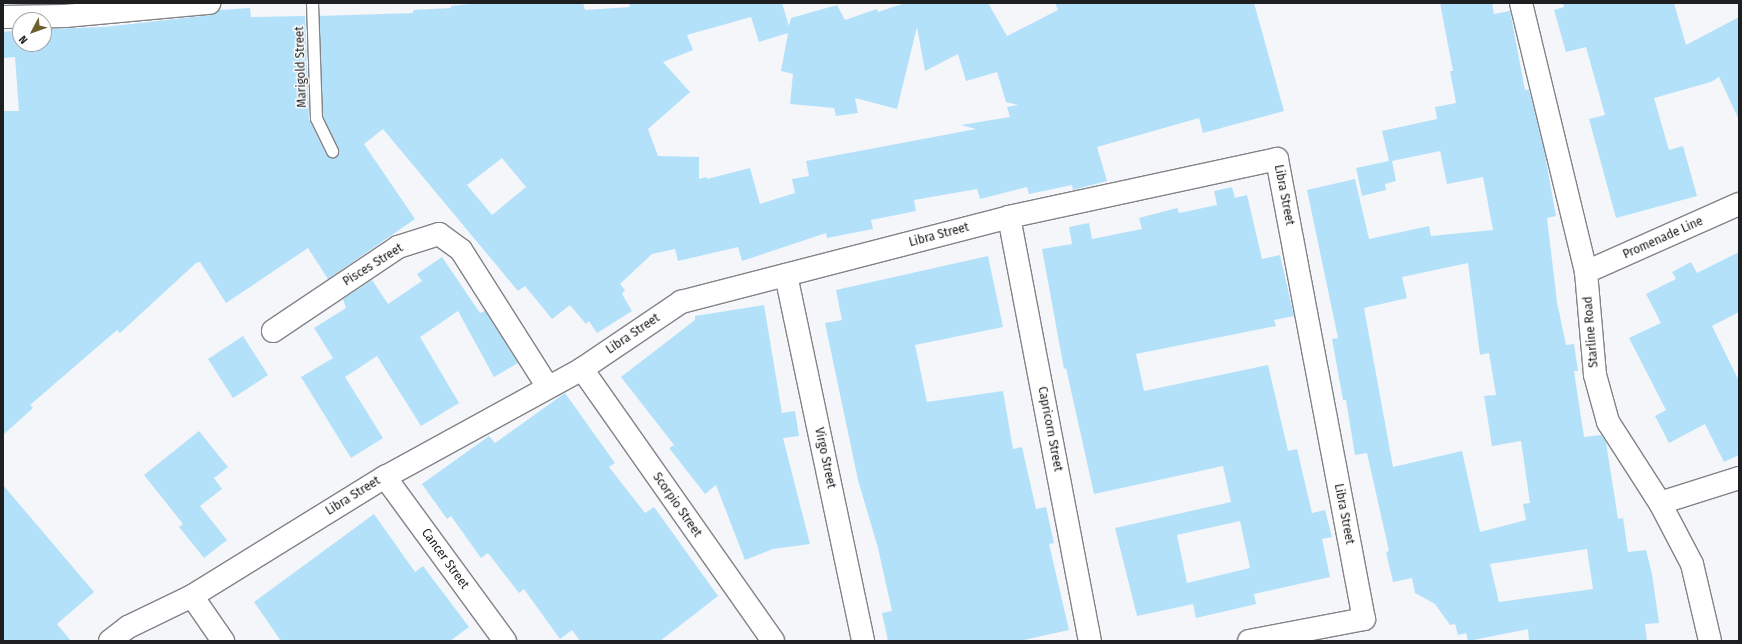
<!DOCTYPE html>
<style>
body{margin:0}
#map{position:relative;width:1742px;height:644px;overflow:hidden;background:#f4f6fa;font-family:"Fira Sans Condensed",sans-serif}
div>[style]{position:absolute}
.building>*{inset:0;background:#b4e1fa}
.roads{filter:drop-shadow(1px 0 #828387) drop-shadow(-1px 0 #828387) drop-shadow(0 1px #828387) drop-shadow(0 -1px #828387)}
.lane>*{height:11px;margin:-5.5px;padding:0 5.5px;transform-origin:5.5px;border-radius:5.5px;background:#fff}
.street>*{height:22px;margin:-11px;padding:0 11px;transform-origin:11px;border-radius:11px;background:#fff}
span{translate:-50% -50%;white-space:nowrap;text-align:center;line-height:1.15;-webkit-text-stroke:3px #fff;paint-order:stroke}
.street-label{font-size:13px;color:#1e1f20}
.frame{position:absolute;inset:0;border:4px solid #1e1f20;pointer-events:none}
.north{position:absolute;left:12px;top:12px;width:40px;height:40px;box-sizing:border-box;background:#fff;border:1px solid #a5a5a6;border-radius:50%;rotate:229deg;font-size:11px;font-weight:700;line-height:16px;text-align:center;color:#1e1f20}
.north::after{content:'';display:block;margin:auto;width:14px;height:18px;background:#6c602d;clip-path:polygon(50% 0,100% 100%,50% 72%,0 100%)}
</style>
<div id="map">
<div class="building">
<div style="clip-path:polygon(evenodd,479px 3px,583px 3px,585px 10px,630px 7px,629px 3px,782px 3px,789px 26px,791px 18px,837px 5px,845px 20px,877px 9px,878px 12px,905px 3px,988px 3px,1007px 36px,1058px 10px,1055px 3px,1254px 3px,1284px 111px,1203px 133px,1199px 118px,1097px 147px,1107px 181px,1073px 190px,1072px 185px,1029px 194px,1027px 187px,980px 199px,977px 189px,914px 200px,916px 211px,871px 220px,873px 229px,827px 238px,826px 233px,742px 261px,738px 247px,678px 261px,675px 249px,652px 254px,620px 284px,625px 290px,622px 294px,632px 311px,597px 333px,589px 321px,586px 324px,570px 305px,552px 319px,525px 286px,518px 291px,383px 129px,364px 144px,415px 219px,328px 279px,308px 248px,226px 303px,200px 262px,196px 263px,120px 333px,117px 330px,30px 405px,33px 408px,3px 435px,3px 111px,19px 111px,15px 57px,3px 58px,3px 32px,20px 30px,20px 44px,44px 44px,44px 29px,105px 27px,210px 15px,219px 10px,250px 8px,251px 17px,305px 16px,309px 119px,326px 154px,332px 158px,339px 151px,323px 116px,319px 16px,413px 13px,413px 10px,451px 8px,451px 6px,479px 3px,751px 17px,759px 42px,788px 33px,781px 71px,793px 74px,790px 104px,834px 108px,836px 116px,858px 113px,855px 98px,897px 109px,917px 27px,925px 71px,958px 54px,966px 81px,997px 72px,1006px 102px,1018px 105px,1007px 107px,1010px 117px,961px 125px,976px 129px,806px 161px,809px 176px,792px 179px,795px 193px,760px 204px,750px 168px,707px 179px,707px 177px,699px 179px,699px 157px,658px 156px,648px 129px,690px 92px,663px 62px,693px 50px,687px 35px,751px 17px,479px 3px,502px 158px,526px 187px,492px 215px,467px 185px,502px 158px)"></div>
<div style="clip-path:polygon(evenodd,1440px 3px,1492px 3px,1494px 14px,1510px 11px,1525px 90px,1529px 90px,1544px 150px,1556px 216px,1547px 218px,1557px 302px,1566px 345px,1574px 344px,1578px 371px,1574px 371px,1584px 437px,1601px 435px,1606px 442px,1618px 519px,1623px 518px,1628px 552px,1646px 550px,1652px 574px,1659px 623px,1645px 624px,1647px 641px,1529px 641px,1528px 629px,1468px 641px,1466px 633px,1458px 635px,1455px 624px,1450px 625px,1435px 604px,1415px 593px,1412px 578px,1393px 582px,1386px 552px,1389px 551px,1367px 453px,1355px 455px,1346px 400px,1343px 400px,1332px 339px,1338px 338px,1307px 190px,1355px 179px,1369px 239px,1429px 226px,1431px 236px,1493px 230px,1483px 177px,1447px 184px,1440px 151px,1392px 161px,1396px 181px,1385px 184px,1386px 190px,1362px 196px,1356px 168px,1389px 161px,1382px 131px,1437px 119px,1435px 107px,1456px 103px,1450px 71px,1453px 71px,1440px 3px,1468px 263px,1480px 355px,1489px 353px,1496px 395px,1484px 396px,1492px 446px,1521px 441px,1530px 503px,1523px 504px,1526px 520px,1480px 532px,1462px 451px,1393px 467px,1364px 308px,1407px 298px,1402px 277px,1468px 263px,1440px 3px,1587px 549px,1593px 589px,1499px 602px,1490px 564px,1587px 549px)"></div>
<div style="clip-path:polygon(1563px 3px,1674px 3px,1686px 45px,1739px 17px,1739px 120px,1719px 77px,1711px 82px,1654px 98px,1669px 150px,1683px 146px,1697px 196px,1616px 218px,1589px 119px,1605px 115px,1586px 47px,1566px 52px,1554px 10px,1564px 7px)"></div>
<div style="clip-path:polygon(evenodd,1232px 187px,1235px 198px,1247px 195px,1262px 259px,1280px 255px,1294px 316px,1274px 320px,1276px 326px,1136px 354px,1144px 391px,1268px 365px,1288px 451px,1297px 449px,1312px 513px,1325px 510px,1332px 537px,1322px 539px,1330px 577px,1254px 594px,1256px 604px,1196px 618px,1193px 604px,1137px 616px,1115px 528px,1231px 502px,1223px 466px,1094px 494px,1066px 368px,1064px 369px,1042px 249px,1072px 244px,1069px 227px,1089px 223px,1092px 239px,1142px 229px,1139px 218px,1177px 208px,1179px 213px,1217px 205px,1214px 191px,1232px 187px,1240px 521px,1250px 568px,1187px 583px,1177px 535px,1240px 521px)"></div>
<div style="clip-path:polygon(1739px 252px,1739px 312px,1712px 326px,1739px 381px,1739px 455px,1724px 462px,1705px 424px,1669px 443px,1655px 416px,1666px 410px,1629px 338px,1661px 323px,1646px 294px,1676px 279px,1672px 272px,1691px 262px,1697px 273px)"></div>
<div style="clip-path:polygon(988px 256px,1003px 327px,915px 345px,927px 402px,1003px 391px,1013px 449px,1022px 447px,1036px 509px,1046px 507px,1054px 543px,1049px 544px,1069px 630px,1019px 641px,888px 641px,882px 613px,892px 611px,878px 548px,858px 480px,825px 323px,842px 320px,836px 290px)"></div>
<div style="clip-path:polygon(442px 257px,480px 313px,485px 311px,518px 363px,494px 377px,458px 311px,420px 337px,459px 403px,421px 426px,377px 356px,345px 377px,383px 438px,351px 458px,301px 377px,333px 358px,314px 328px,346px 308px,343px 299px,372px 280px,388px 304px,422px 281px,417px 274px)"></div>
<div style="clip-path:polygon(764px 305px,782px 413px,795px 411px,799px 436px,783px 438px,810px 544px,773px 549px,745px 560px,716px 485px,705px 494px,669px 448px,674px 445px,621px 377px,695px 320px,695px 316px)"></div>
<div style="clip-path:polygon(243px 336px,268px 375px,233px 398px,208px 359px)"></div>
<div style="clip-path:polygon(565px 393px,615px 463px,609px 467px,645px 513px,654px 507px,718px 596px,660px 641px,580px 641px,572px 630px,560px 639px,524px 589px,519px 593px,488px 553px,481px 558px,451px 516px,447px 519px,422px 484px,489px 436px,495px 443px)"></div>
<div style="clip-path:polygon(199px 431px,228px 467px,214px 478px,222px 489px,200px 506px,227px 540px,204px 558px,179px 527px,183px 524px,144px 475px)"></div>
<div style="clip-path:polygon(3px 485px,94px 592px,57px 624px,71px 641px,3px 641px)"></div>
<div style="clip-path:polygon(374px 514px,415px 572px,423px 566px,469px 627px,450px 641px,281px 641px,254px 602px)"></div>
</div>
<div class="roads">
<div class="lane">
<div style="left:312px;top:3px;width:115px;rotate:88deg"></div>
<div style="left:316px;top:118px;width:37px;rotate:64deg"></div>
</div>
<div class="street">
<div style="left:1521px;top:3px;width:277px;rotate:76.4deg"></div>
<div style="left:1586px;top:272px;width:103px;rotate:85deg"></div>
<div style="left:1595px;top:375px;width:49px;rotate:74.5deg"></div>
<div style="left:1608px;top:422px;width:96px;rotate:57.3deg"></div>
<div style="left:1660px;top:503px;width:69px;rotate:62.3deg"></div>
<div style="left:1692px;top:564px;width:79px;rotate:76.8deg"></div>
<div style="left:3px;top:17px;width:62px;rotate:-0.9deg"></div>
<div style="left:65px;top:16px;width:145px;rotate:-5.2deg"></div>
<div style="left:1009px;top:217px;width:432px;rotate:79.2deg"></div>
<div style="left:1586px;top:272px;width:167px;rotate:-24deg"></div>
<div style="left:786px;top:275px;width:374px;rotate:78.1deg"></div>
<div style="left:273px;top:331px;width:151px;rotate:-33.9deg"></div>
<div style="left:398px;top:247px;width:43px;rotate:-17.6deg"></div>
<div style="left:439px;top:234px;width:27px;rotate:36deg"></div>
<div style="left:461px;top:250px;width:162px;rotate:57.6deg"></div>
<div style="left:582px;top:369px;width:332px;rotate:54.9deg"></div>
<div style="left:385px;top:477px;width:203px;rotate:53.8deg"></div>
<div style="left:1660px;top:503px;width:83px;rotate:-17.6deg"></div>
<div style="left:192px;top:596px;width:55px;rotate:55.4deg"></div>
<div style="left:110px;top:641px;width:23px;rotate:-38deg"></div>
<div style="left:128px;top:627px;width:71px;rotate:-25.8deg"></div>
<div style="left:192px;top:596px;width:227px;rotate:-31.7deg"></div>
<div style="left:385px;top:477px;width:225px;rotate:-28.7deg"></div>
<div style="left:582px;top:369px;width:120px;rotate:-34.1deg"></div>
<div style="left:681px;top:302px;width:339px;rotate:-14.5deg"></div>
<div style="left:1009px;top:217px;width:274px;rotate:-12.2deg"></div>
<div style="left:1277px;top:159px;width:468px;rotate:79.3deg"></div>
<div style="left:1364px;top:619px;width:117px;rotate:169.2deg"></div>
</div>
</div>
<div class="street-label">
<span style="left:301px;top:67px;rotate:-92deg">Marigold Street</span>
<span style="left:1284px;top:195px;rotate:79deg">Libra Street</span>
<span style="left:939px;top:235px;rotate:-15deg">Libra Street</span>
<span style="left:1663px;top:238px;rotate:-24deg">Promenade Line</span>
<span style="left:373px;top:265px;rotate:-32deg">Pisces Street</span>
<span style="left:1591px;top:332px;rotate:-95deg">Starline Road</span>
<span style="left:633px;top:334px;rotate:-34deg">Libra Street</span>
<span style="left:1050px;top:429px;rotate:79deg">Capricorn Street</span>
<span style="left:825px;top:458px;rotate:78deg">Virgo Street</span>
<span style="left:353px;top:496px;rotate:-32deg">Libra Street</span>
<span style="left:677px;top:505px;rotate:55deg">Scorpio Street</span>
<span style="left:1344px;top:514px;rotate:79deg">Libra Street</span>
<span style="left:445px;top:559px;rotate:54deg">Cancer Street</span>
</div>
<div class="frame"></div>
<div class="north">N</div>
</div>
